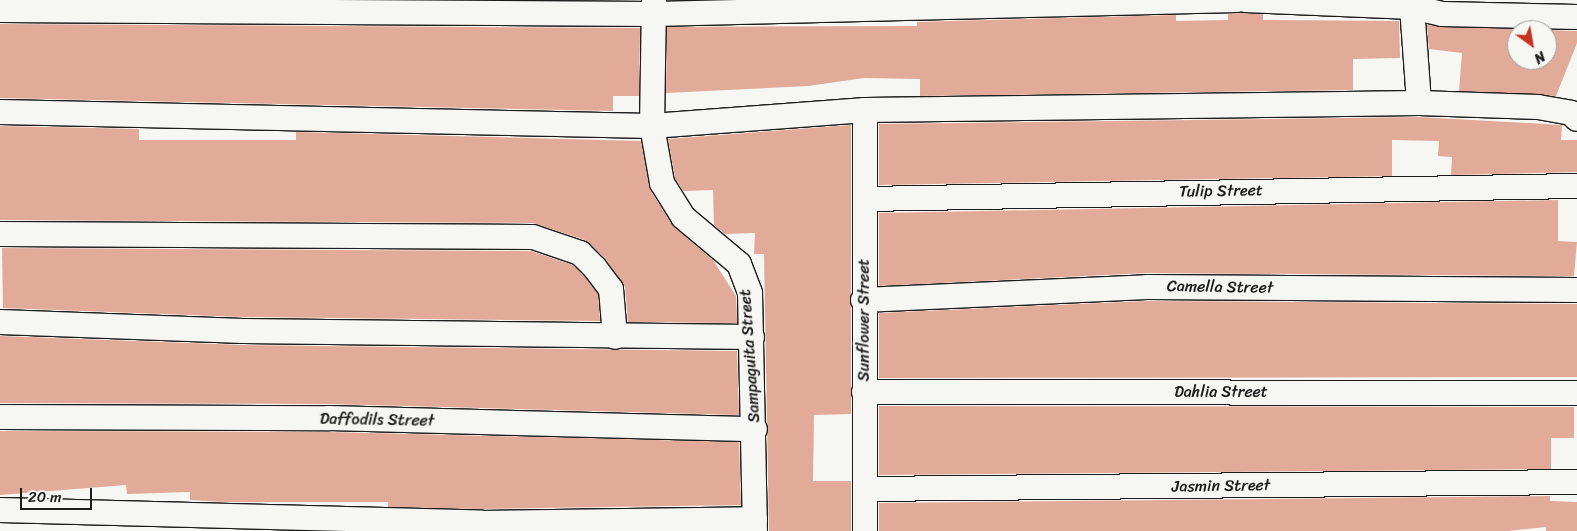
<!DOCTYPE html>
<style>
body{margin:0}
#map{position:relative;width:1577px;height:531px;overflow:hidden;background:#f6f6f2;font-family:Sriracha,sans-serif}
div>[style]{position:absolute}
.building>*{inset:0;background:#e2aa99}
.roads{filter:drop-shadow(1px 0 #1c1c1c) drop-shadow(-1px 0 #1c1c1c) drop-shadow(0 1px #1c1c1c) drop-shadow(0 -1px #1c1c1c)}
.minor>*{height:24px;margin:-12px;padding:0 12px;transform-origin:12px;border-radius:12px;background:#f6f6f2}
span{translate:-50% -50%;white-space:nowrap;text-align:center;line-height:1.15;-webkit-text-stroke:4px #f6f6f2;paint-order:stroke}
.street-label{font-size:16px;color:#1c1c1c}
.north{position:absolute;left:1507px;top:20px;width:50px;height:50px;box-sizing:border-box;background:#f6f6f2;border:1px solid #9f9f9c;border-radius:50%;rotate:148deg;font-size:14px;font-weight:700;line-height:20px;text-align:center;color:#1c1c1c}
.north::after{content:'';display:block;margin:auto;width:18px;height:22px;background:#c8321e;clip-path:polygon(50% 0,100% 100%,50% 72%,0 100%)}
.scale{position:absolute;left:20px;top:488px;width:72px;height:22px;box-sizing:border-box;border:2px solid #1c1c1c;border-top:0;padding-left:6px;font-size:15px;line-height:18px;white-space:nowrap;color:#1c1c1c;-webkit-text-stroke:4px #f6f6f2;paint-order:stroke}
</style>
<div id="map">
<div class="building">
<div style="clip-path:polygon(1241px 13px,1263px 14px,1263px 20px,1399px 21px,1400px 58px,1353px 59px,1353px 90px,920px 96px,920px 79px,864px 78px,808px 86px,666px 93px,667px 27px,917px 26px,917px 22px,950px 21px,1176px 15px,1176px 21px,1228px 20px,1228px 14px)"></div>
<div style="clip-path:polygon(0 24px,640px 28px,639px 96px,613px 96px,613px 111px,0 98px)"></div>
<div style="clip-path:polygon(1427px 25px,1543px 30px,1517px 30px,1517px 60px,1547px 60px,1547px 30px,1577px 31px,1577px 43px,1556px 96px,1459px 91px,1462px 53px,1429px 49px)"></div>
<div style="clip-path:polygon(1419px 117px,1562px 125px,1561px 140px,1577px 140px,1577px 172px,1451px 175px,1452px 157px,1438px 156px,1439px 141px,1392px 140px,1392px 176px,879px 185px,879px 124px)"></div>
<div style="clip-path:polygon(851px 125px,851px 414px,814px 415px,813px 481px,851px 481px,851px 531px,769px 531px,764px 254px,754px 254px,755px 233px,725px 234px,714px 225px,713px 190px,683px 191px,675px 178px,668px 139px)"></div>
<div style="clip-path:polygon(0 126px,139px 129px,139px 140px,296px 140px,296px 132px,641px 141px,650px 190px,674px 227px,713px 260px,736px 296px,737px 323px,628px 322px,625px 287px,605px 258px,585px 240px,533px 223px,0 220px)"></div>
<div style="clip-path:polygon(1558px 200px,1558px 241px,1577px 242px,1574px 276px,1147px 273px,879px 286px,879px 213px)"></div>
<div style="clip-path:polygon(2px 248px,531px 251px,573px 265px,585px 277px,598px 294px,600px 321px,243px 317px,3px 308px)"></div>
<div style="clip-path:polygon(1147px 301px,1577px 304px,1577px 377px,879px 378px,879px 313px)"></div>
<div style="clip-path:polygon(0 336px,243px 345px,737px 351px,739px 415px,329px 404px,0 403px)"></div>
<div style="clip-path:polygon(879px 406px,1574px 407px,1574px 438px,1551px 438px,1551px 469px,879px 475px)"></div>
<div style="clip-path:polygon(0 431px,329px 432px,739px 442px,741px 505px,481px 509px,388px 507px,388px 502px,225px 502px,190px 500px,190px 492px,127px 494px,126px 485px,0 495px)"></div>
<div style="clip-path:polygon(1550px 496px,1550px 501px,1577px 502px,1577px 531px,1546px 531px,1546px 527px,1508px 531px,879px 531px,879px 503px)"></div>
</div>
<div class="roads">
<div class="minor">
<div style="left:654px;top:0;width:126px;rotate:90.9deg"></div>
<div style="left:652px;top:126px;width:58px;rotate:80deg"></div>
<div style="left:662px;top:183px;width:40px;rotate:58deg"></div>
<div style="left:683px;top:217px;width:73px;rotate:40deg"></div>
<div style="left:739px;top:264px;width:31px;rotate:69deg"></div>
<div style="left:750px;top:293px;width:238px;rotate:88.8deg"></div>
<div style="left:1245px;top:0;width:167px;rotate:2.4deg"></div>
<div style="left:1412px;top:7px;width:31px;rotate:13deg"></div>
<div style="left:1442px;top:14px;width:135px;rotate:1.3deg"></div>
<div style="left:1412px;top:7px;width:96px;rotate:85.8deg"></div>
<div style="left:0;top:10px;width:654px;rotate:0.35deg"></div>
<div style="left:654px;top:14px;width:583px;rotate:-1.38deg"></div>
<div style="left:865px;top:110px;width:421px;rotate:90deg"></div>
<div style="left:0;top:112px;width:652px;rotate:1.23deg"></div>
<div style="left:652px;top:126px;width:214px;rotate:-4.3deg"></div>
<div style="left:865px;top:110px;width:554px;rotate:-0.72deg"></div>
<div style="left:1419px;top:103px;width:119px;rotate:1.9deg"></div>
<div style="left:1538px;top:107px;width:34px;rotate:10deg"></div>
<div style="left:1571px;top:113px;width:8px;rotate:45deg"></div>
<div style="left:866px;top:199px;width:711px;rotate:-1.05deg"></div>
<div style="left:0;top:234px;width:533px;rotate:0.32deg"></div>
<div style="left:533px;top:237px;width:50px;rotate:18.8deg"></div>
<div style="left:580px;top:253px;width:21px;rotate:45deg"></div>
<div style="left:595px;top:268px;width:26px;rotate:53deg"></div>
<div style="left:611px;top:289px;width:48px;rotate:85.2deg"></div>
<div style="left:863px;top:300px;width:284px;rotate:-2.6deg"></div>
<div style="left:1147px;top:287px;width:430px;rotate:0.4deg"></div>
<div style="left:0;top:322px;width:243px;rotate:2.1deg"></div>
<div style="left:243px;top:331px;width:509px;rotate:0.68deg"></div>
<div style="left:864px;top:392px;width:713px;rotate:0.08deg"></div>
<div style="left:0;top:417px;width:329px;rotate:0.2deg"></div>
<div style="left:329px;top:418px;width:426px;rotate:1.5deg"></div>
<div style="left:865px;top:489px;width:712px;rotate:-0.56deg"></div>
<div style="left:0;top:510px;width:481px;rotate:1.5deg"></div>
<div style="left:481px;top:523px;width:274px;rotate:-0.8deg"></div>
</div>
</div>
<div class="street-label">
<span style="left:1221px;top:191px;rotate:-1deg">Tulip Street</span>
<span style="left:1220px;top:287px;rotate:1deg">Camella Street</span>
<span style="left:864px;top:320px;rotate:-90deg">Sunflower Street</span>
<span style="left:750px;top:356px;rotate:-94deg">Sampaguita Street</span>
<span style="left:1221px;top:392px">Dahlia Street</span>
<span style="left:377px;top:420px;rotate:1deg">Daffodils Street</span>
<span style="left:1221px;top:486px;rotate:-1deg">Jasmin Street</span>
</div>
<div class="north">N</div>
<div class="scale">20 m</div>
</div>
